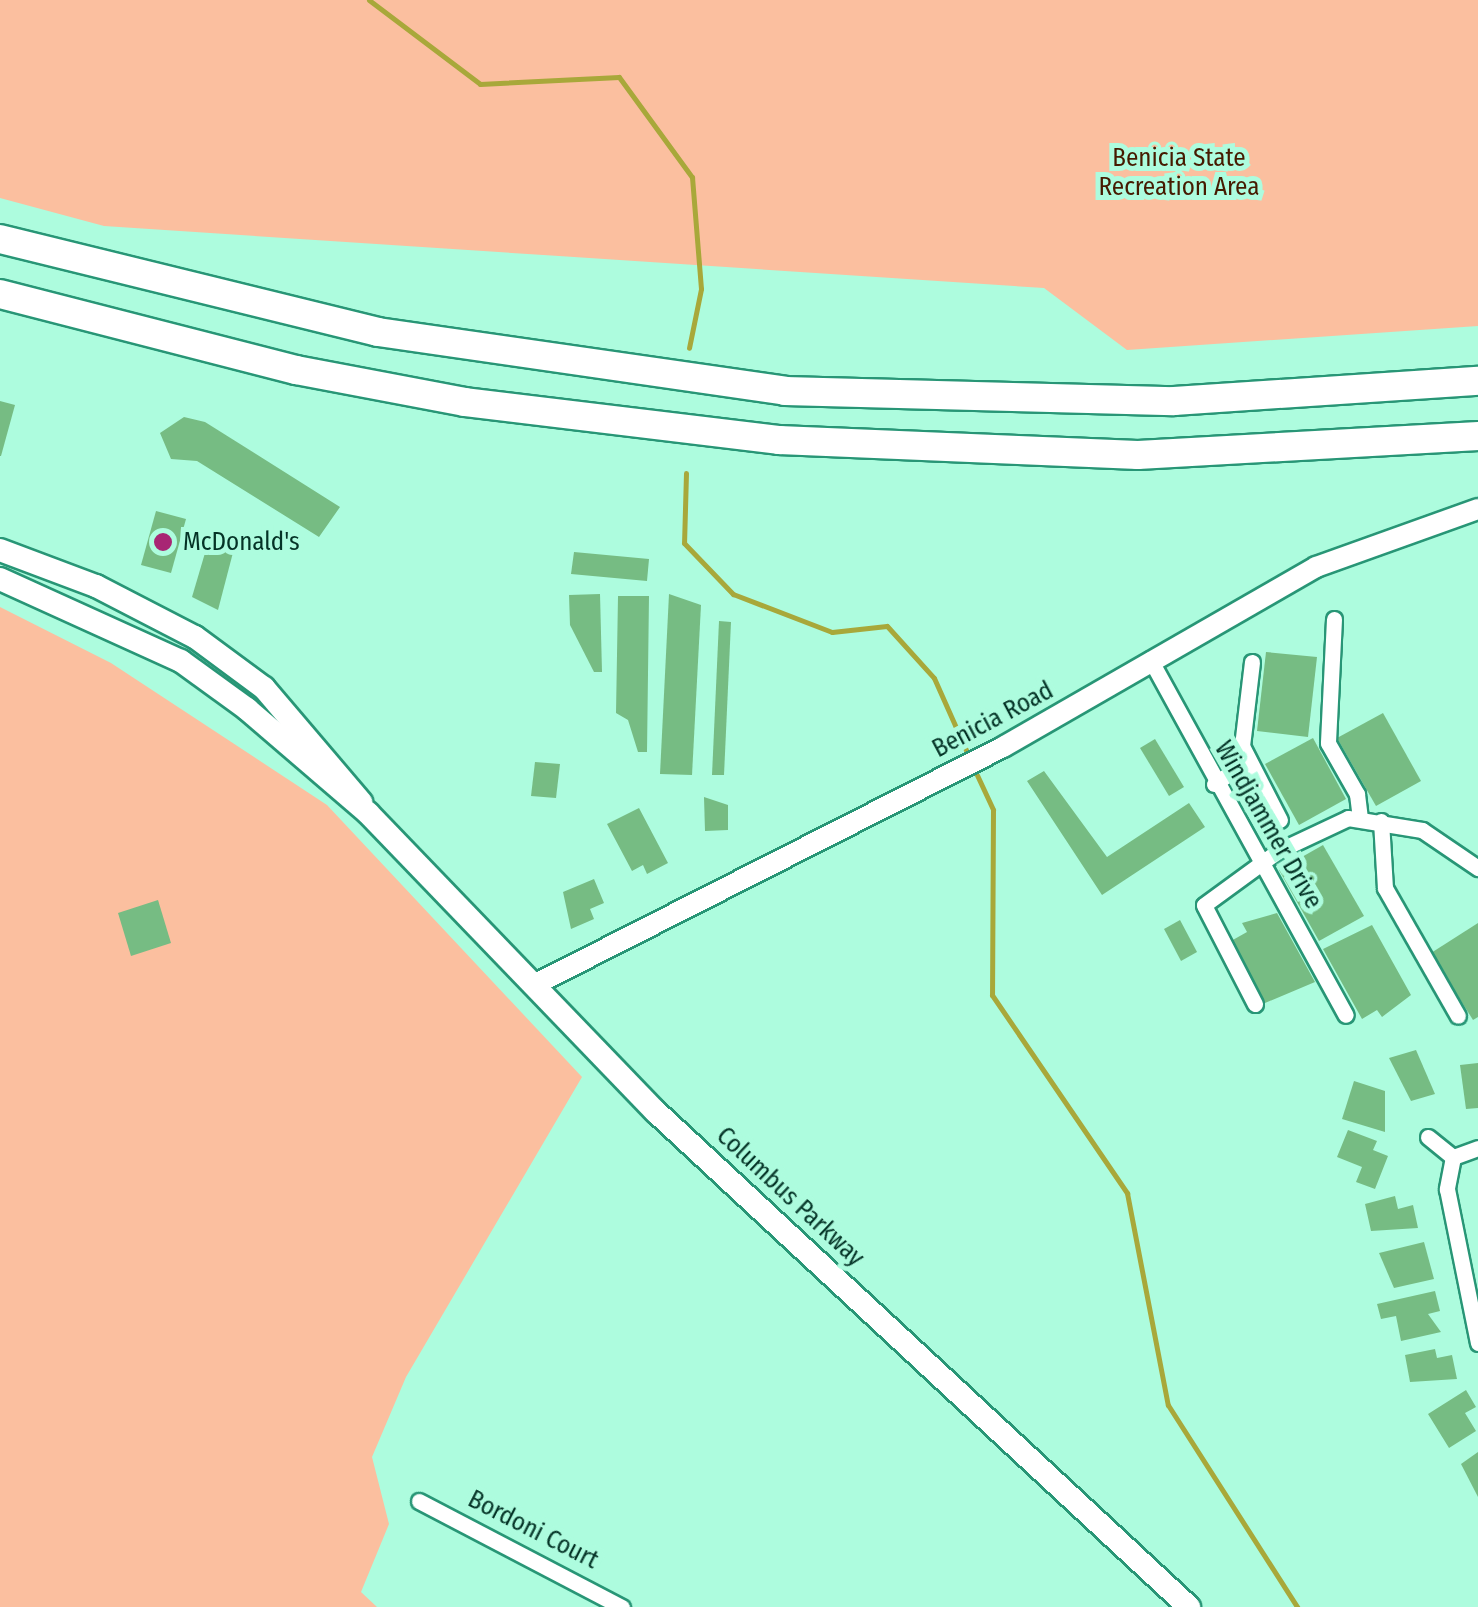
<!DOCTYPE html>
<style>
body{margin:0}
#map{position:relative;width:1478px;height:1607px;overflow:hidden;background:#adfcde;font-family:"Fira Sans Condensed",sans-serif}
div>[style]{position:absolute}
.green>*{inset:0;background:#fbbf9f}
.stream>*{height:5px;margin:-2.5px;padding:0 2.5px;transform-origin:2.5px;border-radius:2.5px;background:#a8a83a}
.building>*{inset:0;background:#76bc83}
.roads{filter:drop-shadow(2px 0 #289676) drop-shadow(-2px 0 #289676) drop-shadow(0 2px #289676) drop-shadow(0 -2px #289676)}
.street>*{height:15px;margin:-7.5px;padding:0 7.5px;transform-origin:7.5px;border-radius:7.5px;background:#fff}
.secondary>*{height:20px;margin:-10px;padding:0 10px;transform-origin:10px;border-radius:10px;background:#fff}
.primary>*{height:22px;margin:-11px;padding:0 11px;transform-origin:11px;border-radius:11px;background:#fff}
.highway>*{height:28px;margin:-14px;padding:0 14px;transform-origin:14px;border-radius:14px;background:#fff}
.dots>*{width:28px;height:28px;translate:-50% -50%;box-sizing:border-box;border:5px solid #adfcde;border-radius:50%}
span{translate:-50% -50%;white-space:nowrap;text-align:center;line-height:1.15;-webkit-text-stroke:10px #adfcde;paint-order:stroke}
.park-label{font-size:25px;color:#461a00}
.poi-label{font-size:25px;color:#043326}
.left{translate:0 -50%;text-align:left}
.street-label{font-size:25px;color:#043326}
</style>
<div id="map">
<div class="green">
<div style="clip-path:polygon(0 0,1478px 0,1478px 326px,1127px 350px,1044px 288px,104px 226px,0 198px)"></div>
<div style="clip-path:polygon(0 607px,111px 663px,327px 805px,582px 1077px,406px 1377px,372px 1457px,389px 1524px,361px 1592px,377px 1607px,0 1607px)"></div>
</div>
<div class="stream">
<div style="left:369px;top:0;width:139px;rotate:37.1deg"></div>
<div style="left:480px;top:84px;width:139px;rotate:-2.9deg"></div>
<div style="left:619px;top:77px;width:124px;rotate:53.9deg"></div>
<div style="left:692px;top:177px;width:112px;rotate:85.4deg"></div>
<div style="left:701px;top:289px;width:60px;rotate:101.5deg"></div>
<div style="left:686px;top:473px;width:70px;rotate:91.6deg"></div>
<div style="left:684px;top:543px;width:71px;rotate:46.1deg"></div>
<div style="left:733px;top:594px;width:106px;rotate:21deg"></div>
<div style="left:832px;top:632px;width:55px;rotate:-6.2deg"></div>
<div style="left:887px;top:626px;width:70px;rotate:47.9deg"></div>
<div style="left:934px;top:678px;width:79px;rotate:66deg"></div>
<div style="left:977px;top:775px;width:38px;rotate:65deg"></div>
<div style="left:993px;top:810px;width:185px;rotate:90.3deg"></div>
<div style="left:992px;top:995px;width:240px;rotate:55.7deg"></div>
<div style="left:1127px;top:1193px;width:216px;rotate:79.1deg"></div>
<div style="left:1168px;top:1405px;width:240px;rotate:57.4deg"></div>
</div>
<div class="building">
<div style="clip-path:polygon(0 401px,15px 405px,1px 456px,0 456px)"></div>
<div style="clip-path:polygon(184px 417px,205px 422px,340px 507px,319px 537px,197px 461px,171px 459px,160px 433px)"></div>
<div style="clip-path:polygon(156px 511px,186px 519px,171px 573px,141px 565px)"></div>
<div style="clip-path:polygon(210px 536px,236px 541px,218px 610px,192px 597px)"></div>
<div style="clip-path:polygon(574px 552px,649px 559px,647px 581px,571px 574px)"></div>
<div style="clip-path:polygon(600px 594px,602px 672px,594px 672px,570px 625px,569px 595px)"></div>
<div style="clip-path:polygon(669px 594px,701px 605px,692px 775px,660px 774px)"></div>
<div style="clip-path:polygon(618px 596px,649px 596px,647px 752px,638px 752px,628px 720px,616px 713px)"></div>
<div style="clip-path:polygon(719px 621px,731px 622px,724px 775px,712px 775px)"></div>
<div style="clip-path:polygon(1266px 652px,1317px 657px,1308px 737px,1257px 731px)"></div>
<div style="clip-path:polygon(1383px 713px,1421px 781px,1376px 806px,1337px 738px)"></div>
<div style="clip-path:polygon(1313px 738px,1346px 799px,1299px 825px,1265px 764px)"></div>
<div style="clip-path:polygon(1155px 739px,1184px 787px,1169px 796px,1140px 748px)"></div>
<div style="clip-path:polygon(535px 762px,560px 764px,556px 798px,531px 796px)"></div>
<div style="clip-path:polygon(1044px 771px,1107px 857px,1189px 803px,1205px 827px,1102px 895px,1027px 781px)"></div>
<div style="clip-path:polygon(704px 797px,728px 805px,728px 830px,705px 831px)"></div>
<div style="clip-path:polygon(639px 808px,668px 863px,647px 874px,643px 865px,632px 871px,607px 824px)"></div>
<div style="clip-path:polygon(1323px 845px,1364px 916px,1319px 941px,1279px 870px)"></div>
<div style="clip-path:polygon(594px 879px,604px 903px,590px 909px,594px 919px,571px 929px,563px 892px)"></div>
<div style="clip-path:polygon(158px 900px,171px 943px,131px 956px,118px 913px)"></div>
<div style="clip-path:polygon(1277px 913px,1315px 982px,1265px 1003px,1231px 941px,1247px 932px,1242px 923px)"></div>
<div style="clip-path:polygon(1180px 920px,1197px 952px,1181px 961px,1164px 929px)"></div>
<div style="clip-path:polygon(1478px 923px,1478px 1017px,1473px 1020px,1431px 953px)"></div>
<div style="clip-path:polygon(1372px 925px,1411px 995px,1382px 1017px,1377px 1010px,1362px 1019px,1323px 949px)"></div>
<div style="clip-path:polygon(1416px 1050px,1435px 1094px,1411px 1101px,1389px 1058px)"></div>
<div style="clip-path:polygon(1478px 1063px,1478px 1108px,1466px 1109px,1460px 1065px)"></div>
<div style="clip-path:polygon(1354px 1081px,1385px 1091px,1385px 1132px,1342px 1119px)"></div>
<div style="clip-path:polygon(1348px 1130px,1377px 1141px,1373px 1150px,1388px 1156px,1375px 1189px,1356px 1182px,1362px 1167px,1337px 1157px)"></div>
<div style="clip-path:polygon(1395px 1196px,1398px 1209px,1413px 1205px,1418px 1228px,1371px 1231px,1365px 1204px)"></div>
<div style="clip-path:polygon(1424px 1242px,1434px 1279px,1394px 1288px,1379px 1253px)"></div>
<div style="clip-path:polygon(1435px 1291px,1440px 1311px,1428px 1314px,1441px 1332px,1401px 1341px,1396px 1316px,1381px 1319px,1377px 1304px)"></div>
<div style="clip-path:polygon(1435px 1349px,1437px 1358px,1452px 1355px,1457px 1379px,1410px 1382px,1405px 1355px)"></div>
<div style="clip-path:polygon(1466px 1390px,1476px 1407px,1465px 1413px,1476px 1431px,1449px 1448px,1428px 1414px)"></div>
<div style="clip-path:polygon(1478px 1452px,1478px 1497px,1461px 1464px)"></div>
</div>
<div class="roads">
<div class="street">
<div style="left:1334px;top:619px;width:124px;rotate:92.8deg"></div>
<div style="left:1328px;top:743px;width:59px;rotate:60.4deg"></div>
<div style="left:1357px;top:794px;width:25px;rotate:83deg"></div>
<div style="left:1150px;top:659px;width:406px;rotate:61.2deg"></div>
<div style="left:1252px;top:662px;width:85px;rotate:96.8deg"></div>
<div style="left:1242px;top:746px;width:83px;rotate:62.8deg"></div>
<div style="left:1214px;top:784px;width:40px;rotate:-34deg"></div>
<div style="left:1381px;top:821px;width:67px;rotate:86.6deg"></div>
<div style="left:1385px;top:888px;width:147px;rotate:60.3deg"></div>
<div style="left:1255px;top:1004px;width:111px;rotate:-117.3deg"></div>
<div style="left:1204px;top:905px;width:92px;rotate:-36.1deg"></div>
<div style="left:1278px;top:851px;width:77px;rotate:-25.2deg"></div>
<div style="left:1348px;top:818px;width:75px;rotate:9.2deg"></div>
<div style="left:1422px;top:830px;width:68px;rotate:34.2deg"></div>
<div style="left:1428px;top:1137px;width:32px;rotate:39deg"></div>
<div style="left:1478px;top:1148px;width:27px;rotate:160deg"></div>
<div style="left:1453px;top:1157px;width:33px;rotate:101deg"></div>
<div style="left:1447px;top:1189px;width:157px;rotate:78.6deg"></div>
<div style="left:419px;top:1501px;width:229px;rotate:27.6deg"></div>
</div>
<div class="secondary">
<div style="left:534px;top:985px;width:526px;rotate:-26.91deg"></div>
<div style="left:1003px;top:747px;width:361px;rotate:-29.9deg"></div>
<div style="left:1316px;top:567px;width:172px;rotate:-19.7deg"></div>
</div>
<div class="primary">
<div style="left:0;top:550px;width:103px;rotate:20.6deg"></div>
<div style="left:96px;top:586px;width:111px;rotate:27.3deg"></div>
<div style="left:195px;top:637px;width:86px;rotate:36.5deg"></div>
<div style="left:264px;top:688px;width:150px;rotate:49.6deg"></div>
<div style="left:0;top:579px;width:199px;rotate:24.4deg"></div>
<div style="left:181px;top:661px;width:82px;rotate:36deg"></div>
<div style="left:247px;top:709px;width:160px;rotate:40.7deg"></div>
<div style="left:368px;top:813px;width:414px;rotate:46.1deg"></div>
<div style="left:655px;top:1111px;width:729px;rotate:42.89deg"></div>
</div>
<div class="highway">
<div style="left:0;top:239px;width:389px;rotate:13.8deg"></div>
<div style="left:378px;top:332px;width:411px;rotate:8.2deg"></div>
<div style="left:785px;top:391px;width:389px;rotate:1.5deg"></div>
<div style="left:1174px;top:401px;width:305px;rotate:-3.8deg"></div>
<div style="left:0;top:294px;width:306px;rotate:14.4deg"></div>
<div style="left:296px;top:370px;width:172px;rotate:10.7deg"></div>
<div style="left:465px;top:402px;width:316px;rotate:6.9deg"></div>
<div style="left:779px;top:440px;width:359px;rotate:2.4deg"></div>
<div style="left:1138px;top:455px;width:341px;rotate:-3.2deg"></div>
</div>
</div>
<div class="dots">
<div style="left:163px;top:542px;background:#a82674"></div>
</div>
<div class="park-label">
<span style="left:1179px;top:173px">Benicia State<br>Recreation Area</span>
</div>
<div class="poi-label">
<span class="left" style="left:183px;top:542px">McDonald's</span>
</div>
<div class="street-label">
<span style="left:993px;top:720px;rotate:-28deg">Benicia Road</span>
<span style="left:1268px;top:825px;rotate:60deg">Windjammer Drive</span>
<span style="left:790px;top:1197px;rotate:43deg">Columbus Parkway</span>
<span style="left:533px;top:1530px;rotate:27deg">Bordoni Court</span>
</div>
</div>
